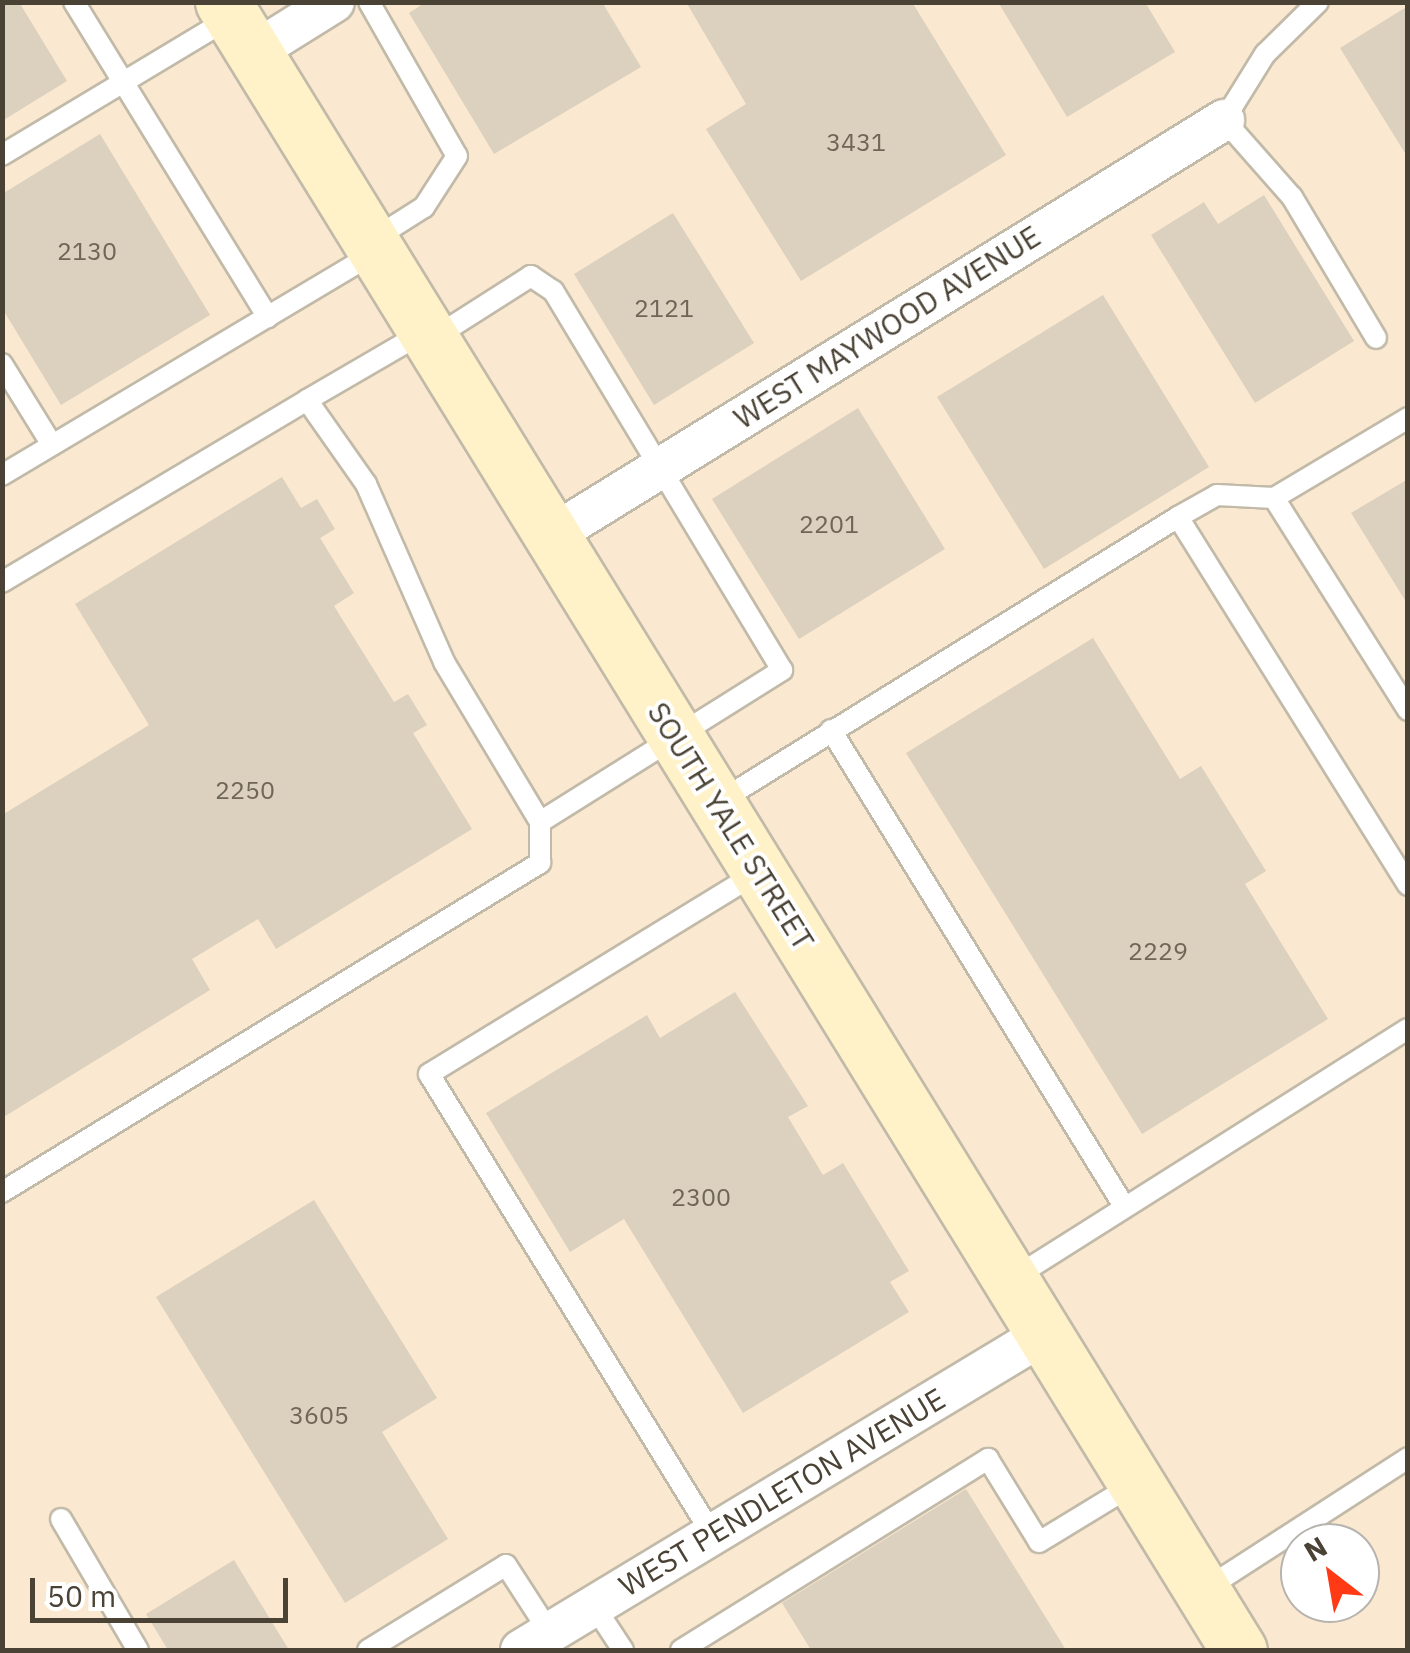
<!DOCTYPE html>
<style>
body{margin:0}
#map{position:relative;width:1410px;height:1653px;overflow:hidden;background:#f6f1e7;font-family:"IBM Plex Sans",sans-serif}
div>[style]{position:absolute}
.commercial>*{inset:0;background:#fae9d0}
.building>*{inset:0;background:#dcd0be}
.roads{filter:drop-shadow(2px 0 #c2baa9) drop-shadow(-2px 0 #c2baa9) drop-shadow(0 2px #c2baa9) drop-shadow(0 -2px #c2baa9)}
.lane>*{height:20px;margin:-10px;padding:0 10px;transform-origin:10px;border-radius:10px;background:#fff}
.street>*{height:40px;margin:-20px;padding:0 20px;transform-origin:20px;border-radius:20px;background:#fff}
.secondary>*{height:55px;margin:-27.5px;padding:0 27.5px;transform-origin:27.5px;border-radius:27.5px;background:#fff2c8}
span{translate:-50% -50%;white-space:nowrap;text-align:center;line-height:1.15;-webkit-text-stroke:8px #fff;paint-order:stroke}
.number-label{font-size:25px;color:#6e6657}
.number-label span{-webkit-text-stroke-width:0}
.street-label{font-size:30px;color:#4a4235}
.frame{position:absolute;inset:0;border:5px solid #4a4235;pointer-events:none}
.north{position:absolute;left:1280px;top:1523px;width:100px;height:100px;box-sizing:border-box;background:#fff;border:2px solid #b7b3ae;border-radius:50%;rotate:329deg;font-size:28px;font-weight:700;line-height:40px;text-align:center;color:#4a4235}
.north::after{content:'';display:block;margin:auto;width:35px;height:45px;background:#ff3a15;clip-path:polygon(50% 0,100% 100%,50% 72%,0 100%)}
.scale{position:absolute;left:30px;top:1578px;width:258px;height:45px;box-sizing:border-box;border:5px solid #4a4235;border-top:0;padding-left:12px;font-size:30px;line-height:35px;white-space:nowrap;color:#4a4235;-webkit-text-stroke:8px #fff;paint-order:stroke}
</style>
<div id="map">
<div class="commercial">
<div style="clip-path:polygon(evenodd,3px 3px,1407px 3px,1407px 1650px,3px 1650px,3px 3px,1300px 1543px,1360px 1543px,1360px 1603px,1300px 1603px,1300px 1543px)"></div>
</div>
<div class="building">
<div style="clip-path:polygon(2px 2px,19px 2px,67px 81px,2px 121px)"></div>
<div style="clip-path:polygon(426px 2px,602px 2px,641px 67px,494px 154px,409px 13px)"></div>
<div style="clip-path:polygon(686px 2px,912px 2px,1006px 155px,801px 281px,706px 129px,746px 104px)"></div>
<div style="clip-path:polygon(998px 2px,1145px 2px,1175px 52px,1067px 117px)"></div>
<div style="clip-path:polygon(1408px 6px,1408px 158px,1340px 48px)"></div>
<div style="clip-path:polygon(100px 134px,210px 315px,61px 405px,2px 308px,2px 194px)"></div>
<div style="clip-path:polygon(1264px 195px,1354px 341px,1255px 403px,1151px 235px,1204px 202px,1218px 224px)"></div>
<div style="clip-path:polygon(673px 213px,754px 343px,654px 405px,574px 274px)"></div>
<div style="clip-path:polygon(1103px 295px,1209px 467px,1044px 569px,937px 397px)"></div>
<div style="clip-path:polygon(858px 408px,945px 549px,799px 639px,712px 499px)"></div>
<div style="clip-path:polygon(282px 477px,301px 508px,317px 499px,335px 529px,320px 538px,354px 593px,334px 606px,394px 702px,408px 694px,427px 725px,413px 733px,472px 829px,276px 949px,258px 919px,192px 959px,210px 990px,2px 1118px,2px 815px,149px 725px,75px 604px)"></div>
<div style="clip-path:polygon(1408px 479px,1408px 605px,1351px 513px)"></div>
<div style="clip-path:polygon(1093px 638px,1180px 779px,1201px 766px,1266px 871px,1245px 884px,1328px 1019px,1142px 1134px,906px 753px)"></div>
<div style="clip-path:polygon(735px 992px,808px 1106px,788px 1117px,823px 1175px,843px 1163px,909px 1271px,890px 1282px,909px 1312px,743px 1413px,624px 1219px,570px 1252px,486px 1113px,647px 1015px,660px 1038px)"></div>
<div style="clip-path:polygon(314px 1200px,437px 1398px,382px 1432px,448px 1539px,345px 1603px,156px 1297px)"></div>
<div style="clip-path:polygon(966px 1489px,1066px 1650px,811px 1650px,782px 1603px)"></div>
<div style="clip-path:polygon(234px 1560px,289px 1650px,168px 1650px,146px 1614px)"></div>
</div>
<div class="roads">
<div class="lane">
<div style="left:74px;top:2px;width:370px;rotate:58.4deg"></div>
<div style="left:369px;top:2px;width:177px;rotate:60.3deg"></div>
<div style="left:457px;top:156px;width:61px;rotate:122.9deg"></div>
<div style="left:424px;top:207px;width:62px;rotate:147.6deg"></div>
<div style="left:1318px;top:2px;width:74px;rotate:135.5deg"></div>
<div style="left:1265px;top:54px;width:78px;rotate:121.8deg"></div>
<div style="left:1224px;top:120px;width:103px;rotate:48.6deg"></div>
<div style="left:1292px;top:197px;width:164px;rotate:59.2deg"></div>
<div style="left:2px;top:155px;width:268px;rotate:-31deg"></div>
<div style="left:424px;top:332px;width:135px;rotate:149.8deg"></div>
<div style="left:307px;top:400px;width:103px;rotate:54.9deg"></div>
<div style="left:366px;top:484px;width:194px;rotate:66.3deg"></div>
<div style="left:444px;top:662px;width:187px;rotate:59deg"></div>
<div style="left:540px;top:822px;width:286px;rotate:-32.1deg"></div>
<div style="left:782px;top:670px;width:443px;rotate:-121.1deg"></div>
<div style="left:553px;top:291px;width:27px;rotate:-146deg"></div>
<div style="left:531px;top:276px;width:117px;rotate:147.5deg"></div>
<div style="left:2px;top:364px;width:95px;rotate:58.3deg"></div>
<div style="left:2px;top:475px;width:434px;rotate:-30.8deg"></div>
<div style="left:1274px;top:498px;width:251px;rotate:57.7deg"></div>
<div style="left:1178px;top:517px;width:45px;rotate:-29.4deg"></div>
<div style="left:1217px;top:495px;width:57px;rotate:3deg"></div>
<div style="left:1274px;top:498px;width:156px;rotate:-30.8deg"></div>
<div style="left:2px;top:582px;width:355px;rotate:-30.8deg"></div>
<div style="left:831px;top:730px;width:559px;rotate:58.39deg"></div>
<div style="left:720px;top:801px;width:539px;rotate:-31.8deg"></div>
<div style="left:1178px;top:517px;width:434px;rotate:58deg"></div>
<div style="left:2px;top:1192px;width:631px;rotate:-31.45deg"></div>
<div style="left:540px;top:863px;width:41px;rotate:-90deg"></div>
<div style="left:1012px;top:1279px;width:468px;rotate:-32.3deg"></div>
<div style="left:61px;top:1519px;width:152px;rotate:59.6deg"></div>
<div style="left:712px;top:1534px;width:540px;rotate:-121.6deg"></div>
<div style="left:429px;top:1074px;width:385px;rotate:-31.5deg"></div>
<div style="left:1204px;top:1590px;width:243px;rotate:-32.9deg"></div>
<div style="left:594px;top:1606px;width:53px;rotate:56.6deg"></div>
<div style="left:368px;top:1650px;width:162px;rotate:-31.6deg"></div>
<div style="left:506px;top:1565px;width:81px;rotate:57.1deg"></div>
<div style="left:681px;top:1650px;width:362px;rotate:-31.9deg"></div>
<div style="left:988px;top:1459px;width:97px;rotate:58.4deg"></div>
<div style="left:1039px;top:1542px;width:114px;rotate:-31.3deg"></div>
</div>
<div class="street">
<div style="left:254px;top:52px;width:94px;rotate:-32deg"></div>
<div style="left:552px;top:535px;width:790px;rotate:-31.7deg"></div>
<div style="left:521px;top:1650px;width:611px;rotate:-31.14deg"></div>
</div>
<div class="secondary">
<div style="left:223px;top:2px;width:1936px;rotate:58.35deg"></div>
</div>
</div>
<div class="number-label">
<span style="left:856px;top:142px">3431</span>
<span style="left:87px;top:251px">2130</span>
<span style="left:664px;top:308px">2121</span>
<span style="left:829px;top:524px">2201</span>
<span style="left:245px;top:790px">2250</span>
<span style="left:1158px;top:951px">2229</span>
<span style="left:701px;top:1197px">2300</span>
<span style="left:319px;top:1415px">3605</span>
</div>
<div class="street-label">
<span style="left:887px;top:327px;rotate:-32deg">WEST MAYWOOD AVENUE</span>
<span style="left:731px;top:826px;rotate:58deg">SOUTH YALE STREET</span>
<span style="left:782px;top:1492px;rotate:-31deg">WEST PENDLETON AVENUE</span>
</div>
<div class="frame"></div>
<div class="north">N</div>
<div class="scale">50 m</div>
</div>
